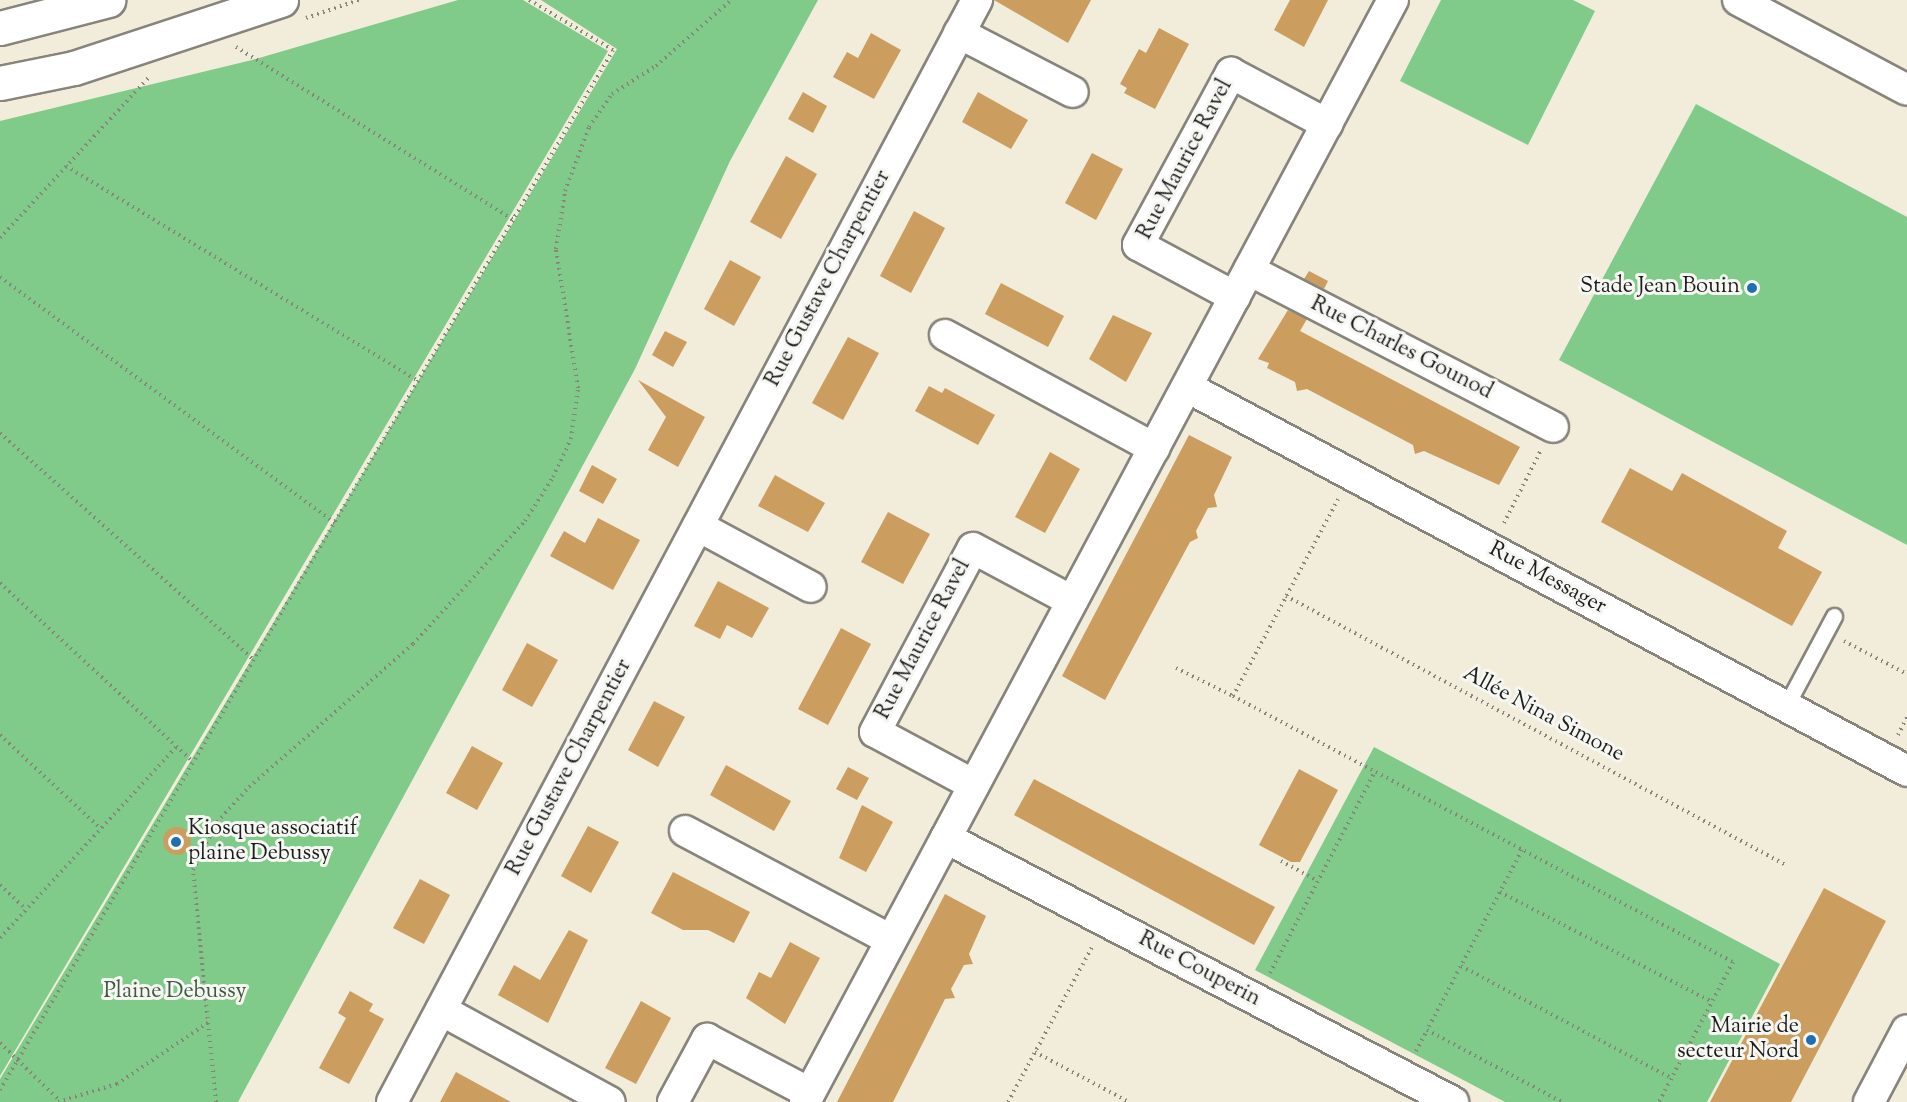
<!DOCTYPE html>
<meta charset="utf-8">
<style>
body{margin:0}
#map{position:relative;width:1907px;height:1102px;overflow:hidden;background:#f2ecdb;font-family:"Sorts Mill Goudy",serif}
div>[style]{position:absolute}
.green>*{inset:0;background:#80cb89}
.building>*{inset:0;background:#cb9d5f}
.round{border-radius:50%}
.path>*{height:4px;margin-top:-2px;transform-origin:0;background:repeating-linear-gradient(90deg,#87847c 0 1.5px,transparent 0 6px)}
.roads{filter:drop-shadow(2px 0 #87847c) drop-shadow(-2px 0 #87847c) drop-shadow(0 2px #87847c) drop-shadow(0 -2px #87847c)}
.lane>*{height:15px;margin:-7.5px;padding:0 7.5px;transform-origin:7.5px;border-radius:7.5px;background:#fff}
.street>*{height:30px;margin:-15px;padding:0 15px;transform-origin:15px;border-radius:15px;background:#fff}
.secondary>*{height:33px;margin:-16.5px;padding:0 16.5px;transform-origin:16.5px;border-radius:16.5px;background:#fff}
.dots>*{width:16px;height:16px;translate:-50% -50%;box-sizing:border-box;border:3px solid #f6f6f2;border-radius:50%}
span{translate:-50% -50%;white-space:nowrap;text-align:center;line-height:1.15;-webkit-text-stroke:6px #f6f6f2;paint-order:stroke}
.street-label{font-size:22px;color:#1c1c1c}
.poi-label{font-size:22px;color:#1c1c1c}
.right{translate:-100% -50%;text-align:right}
.left{translate:0 -50%;text-align:left}
.park-label{font-size:22px;color:#3f5942}
</style>
<div id="map">
<div class="green">
<div style="clip-path:polygon(458px 0,523px 0,608px 51px,0 1076px,0 121px,252px 60px)"></div>
<div style="clip-path:polygon(541px 0,818px 0,730px 161px,635px 369px,238px 1102px,0 1102px,0 1079px,617px 49px)"></div>
<div style="clip-path:polygon(1441px 0,1573px 0,1595px 11px,1528px 145px,1400px 81px)"></div>
<div style="clip-path:polygon(1696px 104px,1907px 217px,1907px 545px,1559px 360px)"></div>
<div style="clip-path:polygon(1374px 747px,1780px 964px,1707px 1102px,1505px 1102px,1255px 970px)"></div>
</div>
<div class="building">
<div style="clip-path:polygon(994px 0,1091px 0,1068px 43px)"></div>
<div style="clip-path:polygon(1290px 0,1328px 0,1304px 47px,1274px 30px)"></div>
<div style="clip-path:polygon(1159px 28px,1189px 44px,1155px 109px,1124px 93px,1127px 88px,1120px 84px,1139px 49px,1146px 53px)"></div>
<div style="clip-path:polygon(871px 33px,901px 50px,874px 99px,833px 77px,847px 52px,858px 58px)"></div>
<div style="clip-path:polygon(803px 92px,827px 106px,813px 133px,788px 119px)"></div>
<div style="clip-path:polygon(978px 92px,1028px 120px,1011px 149px,962px 122px)"></div>
<div style="clip-path:polygon(1092px 153px,1123px 169px,1096px 220px,1065px 203px)"></div>
<div style="clip-path:polygon(786px 156px,817px 174px,781px 239px,750px 222px)"></div>
<div style="clip-path:polygon(914px 211px,945px 228px,911px 293px,880px 276px)"></div>
<div style="clip-path:polygon(730px 260px,761px 277px,734px 326px,704px 309px)"></div>
<div style="clip-path:polygon(1309px 271px,1328px 281px,1324px 289px,1304px 279px)"></div>
<div style="clip-path:polygon(1001px 283px,1064px 316px,1048px 347px,985px 314px)"></div>
<div style="clip-path:polygon(1288px 310px,1307px 319px,1300px 331px,1520px 447px,1499px 485px,1424px 451px,1415px 454px,1413px 445px,1307px 389px,1297px 391px,1295px 382px,1267px 368px,1269px 363px,1258px 359px)"></div>
<div style="clip-path:polygon(1113px 315px,1152px 333px,1126px 382px,1089px 359px)"></div>
<div style="clip-path:polygon(665px 331px,687px 342px,673px 367px,652px 355px)"></div>
<div style="clip-path:polygon(848px 337px,879px 353px,843px 420px,812px 403px)"></div>
<div style="clip-path:polygon(638px 380px,705px 417px,678px 467px,648px 450px,666px 417px)"></div>
<div style="clip-path:polygon(929px 386px,942px 393px,945px 388px,995px 415px,978px 445px,915px 411px)"></div>
<div style="clip-path:polygon(1189px 435px,1232px 457px,1214px 495px,1217px 507px,1208px 508px,1196px 531px,1198px 538px,1190px 542px,1105px 700px,1062px 676px)"></div>
<div style="clip-path:polygon(1050px 452px,1080px 469px,1045px 533px,1015px 517px)"></div>
<div style="clip-path:polygon(592px 465px,617px 479px,603px 504px,579px 491px)"></div>
<div style="clip-path:polygon(1630px 468px,1672px 491px,1682px 473px,1787px 531px,1778px 548px,1822px 572px,1792px 626px,1601px 522px)"></div>
<div style="clip-path:polygon(775px 475px,825px 503px,808px 532px,758px 506px)"></div>
<div style="clip-path:polygon(888px 512px,930px 534px,903px 584px,861px 562px)"></div>
<div style="clip-path:polygon(598px 518px,640px 540px,613px 590px,550px 556px,564px 531px,585px 543px)"></div>
<div style="clip-path:polygon(718px 581px,769px 608px,752px 638px,727px 625px,720px 639px,694px 626px)"></div>
<div style="clip-path:polygon(841px 628px,871px 644px,828px 725px,798px 709px)"></div>
<div style="clip-path:polygon(527px 643px,558px 660px,532px 707px,502px 690px)"></div>
<div style="clip-path:polygon(654px 701px,685px 717px,658px 767px,628px 750px)"></div>
<div style="clip-path:polygon(472px 746px,503px 763px,477px 810px,446px 793px)"></div>
<div style="clip-path:polygon(726px 765px,791px 801px,774px 831px,710px 795px)"></div>
<div style="clip-path:polygon(848px 767px,869px 778px,857px 800px,836px 789px)"></div>
<div style="clip-path:polygon(1299px 769px,1338px 790px,1300px 862px,1291px 862px,1259px 845px)"></div>
<div style="clip-path:polygon(1034px 779px,1275px 907px,1254px 945px,1014px 815px)"></div>
<div style="clip-path:polygon(862px 805px,893px 822px,866px 872px,839px 858px)"></div>
<div style="clip-path:polygon(588px 826px,619px 842px,591px 893px,561px 876px)"></div>
<div class="round" style="left:163px;top:827px;width:28px;height:28px"></div>
<div style="clip-path:polygon(673px 872px,750px 912px,734px 943px,708px 930px,683px 930px,651px 913px)"></div>
<div style="clip-path:polygon(420px 879px,450px 895px,424px 944px,393px 928px)"></div>
<div style="clip-path:polygon(1824px 888px,1886px 921px,1791px 1102px,1710px 1102px)"></div>
<div style="clip-path:polygon(945px 894px,986px 916px,969px 954px,973px 964px,964px 965px,951px 989px,955px 998px,945px 999px,893px 1102px,837px 1102px)"></div>
<div style="clip-path:polygon(569px 930px,588px 940px,548px 1023px,498px 995px,514px 965px,540px 980px)"></div>
<div style="clip-path:polygon(790px 942px,820px 958px,785px 1024px,746px 998px,759px 972px,771px 978px)"></div>
<div style="clip-path:polygon(350px 991px,373px 1004px,369px 1011px,384px 1019px,349px 1084px,319px 1068px,346px 1018px,338px 1013px)"></div>
<div style="clip-path:polygon(641px 1001px,671px 1018px,636px 1084px,605px 1068px)"></div>
<div style="clip-path:polygon(456px 1072px,511px 1102px,440px 1102px)"></div>
</div>
<div class="path">
<div style="left:306px;top:18px;width:56px;rotate:-18.8deg"></div>
<div style="left:236px;top:47px;width:327px;rotate:31.9deg"></div>
<div style="left:66px;top:166px;width:412px;rotate:31.4deg"></div>
<div style="left:0;top:238px;width:221px;rotate:-47.2deg"></div>
<div style="left:0;top:277px;width:416px;rotate:36.3deg"></div>
<div style="left:0;top:433px;width:341px;rotate:41.8deg"></div>
<div style="left:1504px;top:523px;width:80px;rotate:-63.1deg"></div>
<div style="left:0;top:583px;width:263px;rotate:42.8deg"></div>
<div style="left:1286px;top:596px;width:566px;rotate:28.29deg"></div>
<div style="left:1844px;top:641px;width:71px;rotate:27.6deg"></div>
<div style="left:1176px;top:668px;width:64px;rotate:26.2deg"></div>
<div style="left:1233px;top:696px;width:223px;rotate:-61.9deg"></div>
<div style="left:1233px;top:696px;width:566px;rotate:28.01deg"></div>
<div style="left:1733px;top:962px;width:158px;rotate:117.9deg"></div>
<div style="left:0;top:735px;width:138px;rotate:42.9deg"></div>
<div style="left:1898px;top:735px;width:20px;rotate:-63deg"></div>
<div style="left:1522px;top:850px;width:204px;rotate:117.8deg"></div>
<div style="left:1427px;top:1030px;width:153px;rotate:28.1deg"></div>
<div style="left:1281px;top:861px;width:42px;rotate:28.4deg"></div>
<div style="left:0;top:885px;width:35px;rotate:43deg"></div>
<div style="left:1500px;top:892px;width:239px;rotate:27.4deg"></div>
<div style="left:0;top:938px;width:260px;rotate:-47.3deg"></div>
<div style="left:1461px;top:966px;width:238px;rotate:28.1deg"></div>
<div style="left:1270px;top:973px;width:228px;rotate:-62.5deg"></div>
<div style="left:0;top:1043px;width:83px;rotate:44deg"></div>
<div style="left:1416px;top:1051px;width:24px;rotate:-62deg"></div>
<div style="left:1035px;top:1052px;width:106px;rotate:28deg"></div>
<div style="left:0;top:1090px;width:1207px;rotate:-59.48deg"></div>
<div style="left:613px;top:50px;width:98px;rotate:-149.2deg"></div>
<div style="left:58px;top:1102px;width:62px;rotate:-17deg"></div>
<div style="left:117px;top:1084px;width:111px;rotate:-34deg"></div>
<div style="left:216px;top:1102px;width:233px;rotate:-95.7deg"></div>
<div style="left:193px;top:870px;width:54px;rotate:-63.4deg"></div>
<div style="left:217px;top:822px;width:47px;rotate:-47.6deg"></div>
<div style="left:249px;top:787px;width:218px;rotate:-41.1deg"></div>
<div style="left:413px;top:644px;width:166px;rotate:-47.7deg"></div>
<div style="left:525px;top:521px;width:52px;rotate:-57.5deg"></div>
<div style="left:553px;top:477px;width:42px;rotate:-64.7deg"></div>
<div style="left:571px;top:439px;width:51px;rotate:-82.2deg"></div>
<div style="left:578px;top:388px;width:141px;rotate:-99deg"></div>
<div style="left:556px;top:249px;width:59px;rotate:-81.2deg"></div>
<div style="left:565px;top:191px;width:68px;rotate:-69.4deg"></div>
<div style="left:589px;top:127px;width:40px;rotate:-55.1deg"></div>
<div style="left:612px;top:94px;width:52px;rotate:-32.5deg"></div>
<div style="left:656px;top:66px;width:100px;rotate:-41.3deg"></div>
<div style="left:1008px;top:1102px;width:176px;rotate:-61.5deg"></div>
</div>
<div class="roads">
<div class="lane">
<div style="left:1786px;top:706px;width:102px;rotate:-61.9deg"></div>
</div>
<div class="street">
<div style="left:1738px;top:0;width:191px;rotate:28deg"></div>
<div style="left:959px;top:33px;width:128px;rotate:27.4deg"></div>
<div style="left:1249px;top:270px;width:342px;rotate:27.3deg"></div>
<div style="left:1235px;top:297px;width:110px;rotate:-151.8deg"></div>
<div style="left:1138px;top:245px;width:196px;rotate:-61.6deg"></div>
<div style="left:1231px;top:73px;width:109px;rotate:28deg"></div>
<div style="left:945px;top:335px;width:238px;rotate:28.4deg"></div>
<div style="left:1187px;top:387px;width:816px;rotate:28.07deg"></div>
<div style="left:698px;top:526px;width:128px;rotate:28.4deg"></div>
<div style="left:974px;top:785px;width:112px;rotate:-151.8deg"></div>
<div style="left:875px;top:732px;width:208px;rotate:-62deg"></div>
<div style="left:973px;top:548px;width:112px;rotate:28.2deg"></div>
<div style="left:685px;top:831px;width:233px;rotate:27.9deg"></div>
<div style="left:946px;top:838px;width:572px;rotate:27.51deg"></div>
<div style="left:441px;top:1010px;width:192px;rotate:28.6deg"></div>
<div style="left:392px;top:1102px;width:1248px;rotate:-62.04deg"></div>
<div style="left:673px;top:1102px;width:72px;rotate:-61.6deg"></div>
<div style="left:707px;top:1039px;width:116px;rotate:27.7deg"></div>
<div style="left:805px;top:1102px;width:1249px;rotate:-61.92deg"></div>
<div style="left:1869px;top:1102px;width:81px;rotate:-62.2deg"></div>
</div>
<div class="secondary">
<div style="left:0;top:28px;width:112px;rotate:-14.5deg"></div>
<div style="left:0;top:83px;width:76px;rotate:-11.5deg"></div>
<div style="left:74px;top:68px;width:218px;rotate:-18.2deg"></div>
</div>
</div>
<div class="dots">
<div style="left:1752px;top:288px;background:#1f6fb2"></div>
<div style="left:176px;top:842px;background:#1f6fb2"></div>
<div style="left:1811px;top:1040px;background:#1f6fb2"></div>
</div>
<div class="street-label">
<span style="left:1186px;top:160px;rotate:-62deg">Rue Maurice Ravel</span>
<span style="left:829px;top:279px;rotate:-62deg">Rue Gustave Charpentier</span>
<span style="left:1401px;top:349px;rotate:27deg">Rue Charles Gounod</span>
<span style="left:1547px;top:579px;rotate:28deg">Rue Messager</span>
<span style="left:924px;top:640px;rotate:-62deg">Rue Maurice Ravel</span>
<span style="left:1543px;top:715px;rotate:28deg">Allée Nina Simone</span>
<span style="left:570px;top:768px;rotate:-62deg">Rue Gustave Charpentier</span>
<span style="left:1199px;top:970px;rotate:28deg">Rue Couperin</span>
</div>
<div class="poi-label">
<span class="right" style="left:1740px;top:288px">Stade Jean Bouin</span>
<span class="left" style="left:188px;top:842px">Kiosque associatif<br>plaine Debussy</span>
<span class="right" style="left:1799px;top:1040px">Mairie de<br>secteur Nord</span>
</div>
<div class="park-label">
<span style="left:175px;top:993px">Plaine Debussy</span>
</div>
</div>
